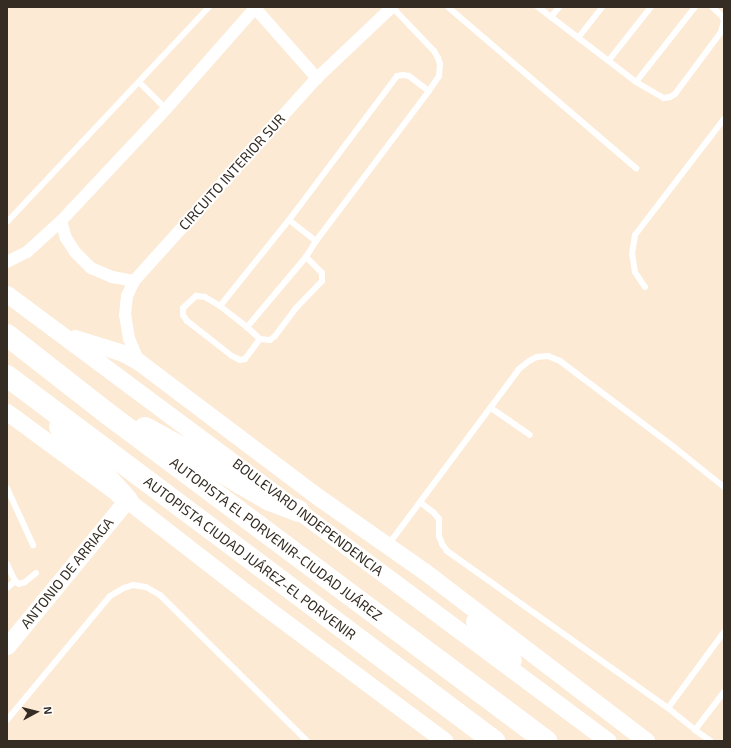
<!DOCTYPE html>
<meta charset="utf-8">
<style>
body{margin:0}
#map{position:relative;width:731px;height:748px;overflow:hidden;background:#fcead5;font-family:"Exo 2",sans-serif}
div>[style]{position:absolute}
.lane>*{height:6px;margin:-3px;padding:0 3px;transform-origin:3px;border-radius:3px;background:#fff}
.street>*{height:12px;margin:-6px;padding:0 6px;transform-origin:6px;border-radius:6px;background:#fff}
.secondary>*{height:17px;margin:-8.5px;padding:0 8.5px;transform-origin:8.5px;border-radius:8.5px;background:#fff}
.highway>*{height:22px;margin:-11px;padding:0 11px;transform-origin:11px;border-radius:11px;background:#fff}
span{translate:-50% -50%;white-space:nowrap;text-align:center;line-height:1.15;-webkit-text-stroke:4px #fff;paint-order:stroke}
.street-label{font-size:14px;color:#352d23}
.frame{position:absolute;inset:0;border:8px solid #352d23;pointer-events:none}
.north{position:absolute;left:16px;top:692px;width:40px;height:40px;-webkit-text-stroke:3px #fff;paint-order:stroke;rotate:83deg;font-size:11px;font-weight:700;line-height:16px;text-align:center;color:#352d23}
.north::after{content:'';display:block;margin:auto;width:14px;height:18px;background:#352d23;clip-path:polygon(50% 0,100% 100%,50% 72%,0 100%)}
</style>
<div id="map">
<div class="lane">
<div style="left:392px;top:7px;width:61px;rotate:46.3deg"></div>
<div style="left:434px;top:51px;width:8px;rotate:60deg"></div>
<div style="left:438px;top:58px;width:6px;rotate:72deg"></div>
<div style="left:440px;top:64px;width:12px;rotate:95deg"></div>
<div style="left:439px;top:76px;width:18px;rotate:124deg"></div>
<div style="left:429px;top:91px;width:188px;rotate:127deg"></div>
<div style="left:316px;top:241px;width:19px;rotate:122deg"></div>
<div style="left:306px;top:257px;width:92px;rotate:130.1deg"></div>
<div style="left:247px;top:327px;width:18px;rotate:43deg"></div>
<div style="left:260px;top:339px;width:25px;rotate:127deg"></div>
<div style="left:245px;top:359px;width:5px;rotate:169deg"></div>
<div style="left:240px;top:360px;width:9px;rotate:-153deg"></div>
<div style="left:232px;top:356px;width:57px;rotate:-142.1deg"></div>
<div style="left:187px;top:321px;width:7px;rotate:-124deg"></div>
<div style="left:183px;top:315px;width:7px;rotate:-90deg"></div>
<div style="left:183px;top:308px;width:18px;rotate:-43deg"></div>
<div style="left:196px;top:296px;width:9px;rotate:6deg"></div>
<div style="left:205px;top:297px;width:17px;rotate:31deg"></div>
<div style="left:220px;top:306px;width:110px;rotate:-51.3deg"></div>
<div style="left:289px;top:220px;width:180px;rotate:-53.1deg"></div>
<div style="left:397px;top:76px;width:6px;rotate:-9deg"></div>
<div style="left:403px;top:75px;width:6px;rotate:9deg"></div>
<div style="left:409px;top:76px;width:25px;rotate:37deg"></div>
<div style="left:448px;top:7px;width:248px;rotate:40.6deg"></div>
<div style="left:538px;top:7px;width:123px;rotate:37.4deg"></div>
<div style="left:636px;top:82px;width:32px;rotate:30deg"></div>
<div style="left:664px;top:98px;width:6px;rotate:-9deg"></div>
<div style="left:670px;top:97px;width:6px;rotate:-31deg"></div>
<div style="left:675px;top:94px;width:77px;rotate:-53.4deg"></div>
<div style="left:721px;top:32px;width:11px;rotate:-75deg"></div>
<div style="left:724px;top:21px;width:5px;rotate:-112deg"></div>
<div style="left:722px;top:16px;width:13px;rotate:-138deg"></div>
<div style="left:551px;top:17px;width:13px;rotate:-51deg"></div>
<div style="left:578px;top:38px;width:39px;rotate:-52deg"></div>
<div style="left:609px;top:60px;width:68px;rotate:-51.6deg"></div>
<div style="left:139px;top:82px;width:38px;rotate:45deg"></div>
<div style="left:636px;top:82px;width:95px;rotate:-51.8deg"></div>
<div style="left:289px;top:220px;width:34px;rotate:38deg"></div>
<div style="left:7px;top:222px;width:295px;rotate:-46.8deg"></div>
<div style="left:645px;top:287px;width:18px;rotate:-124deg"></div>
<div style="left:635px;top:272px;width:18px;rotate:-99deg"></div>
<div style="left:632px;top:254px;width:19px;rotate:-81deg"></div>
<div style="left:635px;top:235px;width:146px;rotate:-52.5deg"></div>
<div style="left:220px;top:306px;width:34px;rotate:38deg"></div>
<div style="left:260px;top:339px;width:10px;rotate:6deg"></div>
<div style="left:270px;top:340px;width:6px;rotate:-39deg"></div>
<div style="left:275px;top:336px;width:35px;rotate:-53deg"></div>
<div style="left:296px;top:308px;width:37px;rotate:-46deg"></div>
<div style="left:322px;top:281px;width:8px;rotate:-90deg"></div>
<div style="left:322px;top:273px;width:23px;rotate:-135deg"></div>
<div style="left:491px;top:408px;width:47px;rotate:34.7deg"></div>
<div style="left:7px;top:488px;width:63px;rotate:65.5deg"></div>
<div style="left:420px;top:502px;width:166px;rotate:-53.3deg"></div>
<div style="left:519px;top:369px;width:13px;rotate:-39deg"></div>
<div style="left:529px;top:361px;width:9px;rotate:-27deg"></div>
<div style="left:537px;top:357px;width:11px;rotate:-5deg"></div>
<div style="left:548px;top:356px;width:13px;rotate:23deg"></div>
<div style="left:560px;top:361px;width:143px;rotate:37deg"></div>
<div style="left:674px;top:447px;width:64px;rotate:38.7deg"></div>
<div style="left:388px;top:545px;width:54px;rotate:-53.3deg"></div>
<div style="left:420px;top:502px;width:16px;rotate:38deg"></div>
<div style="left:433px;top:512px;width:9px;rotate:49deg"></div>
<div style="left:439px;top:519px;width:17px;rotate:90deg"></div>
<div style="left:439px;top:536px;width:9px;rotate:69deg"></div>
<div style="left:442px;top:544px;width:9px;rotate:54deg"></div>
<div style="left:447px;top:551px;width:271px;rotate:35.4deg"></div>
<div style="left:7px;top:564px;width:19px;rotate:65deg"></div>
<div style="left:15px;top:581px;width:5px;rotate:37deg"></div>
<div style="left:19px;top:584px;width:6px;rotate:-18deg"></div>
<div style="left:25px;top:582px;width:14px;rotate:-39deg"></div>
<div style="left:7px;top:588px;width:11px;rotate:-41deg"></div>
<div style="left:724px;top:632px;width:94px;rotate:126.4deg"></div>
<div style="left:668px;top:708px;width:35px;rotate:39deg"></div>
<div style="left:695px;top:730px;width:48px;rotate:-52.7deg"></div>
<div style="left:7px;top:720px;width:161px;rotate:-50.3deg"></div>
<div style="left:110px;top:596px;width:16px;rotate:-30deg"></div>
<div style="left:124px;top:588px;width:9px;rotate:-18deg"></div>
<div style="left:133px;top:585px;width:13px;rotate:9deg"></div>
<div style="left:146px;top:587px;width:16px;rotate:30deg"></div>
<div style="left:160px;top:595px;width:207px;rotate:44.8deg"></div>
<div style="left:695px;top:730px;width:19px;rotate:35deg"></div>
</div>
<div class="street">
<div style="left:255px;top:8px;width:94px;rotate:48.5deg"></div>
<div style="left:61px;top:221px;width:18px;rotate:74deg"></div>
<div style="left:66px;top:238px;width:17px;rotate:57deg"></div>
<div style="left:75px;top:252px;width:23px;rotate:45deg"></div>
<div style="left:91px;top:268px;width:23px;rotate:23deg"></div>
<div style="left:112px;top:277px;width:22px;rotate:10deg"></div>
<div style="left:7px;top:262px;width:22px;rotate:-27deg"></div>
<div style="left:27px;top:252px;width:46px;rotate:-42.4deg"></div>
<div style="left:61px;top:221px;width:154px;rotate:-46.8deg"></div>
<div style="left:166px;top:109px;width:136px;rotate:-48.6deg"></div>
<div style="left:139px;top:362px;width:25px;rotate:-113deg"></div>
<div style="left:129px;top:339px;width:24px;rotate:-99deg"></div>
<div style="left:125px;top:315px;width:19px;rotate:-84deg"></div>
<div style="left:127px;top:296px;width:17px;rotate:-65deg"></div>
<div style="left:134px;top:281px;width:273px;rotate:-48deg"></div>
<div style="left:317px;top:78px;width:103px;rotate:-43.4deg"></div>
</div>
<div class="secondary">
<div style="left:7px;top:294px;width:749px;rotate:36.64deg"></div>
<div style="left:75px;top:338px;width:50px;rotate:17.4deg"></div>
<div style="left:123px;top:353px;width:18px;rotate:29deg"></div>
<div style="left:139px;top:362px;width:228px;rotate:37deg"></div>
<div style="left:321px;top:499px;width:126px;rotate:35deg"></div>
<div style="left:424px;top:571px;width:280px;rotate:37.4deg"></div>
<div style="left:7px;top:412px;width:149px;rotate:36.3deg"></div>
<div style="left:127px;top:500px;width:175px;rotate:37.8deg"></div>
<div style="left:265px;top:607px;width:224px;rotate:36.7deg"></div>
<div style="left:474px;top:621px;width:55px;rotate:45deg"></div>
<div style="left:7px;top:646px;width:189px;rotate:-50.6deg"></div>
</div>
<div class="highway">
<div style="left:7px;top:335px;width:128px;rotate:38deg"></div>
<div style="left:108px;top:414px;width:547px;rotate:36.74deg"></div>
<div style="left:7px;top:376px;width:609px;rotate:36.85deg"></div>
<div style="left:60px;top:427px;width:99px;rotate:47.5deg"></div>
<div style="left:145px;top:428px;width:57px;rotate:28.4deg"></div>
<div style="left:195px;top:455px;width:55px;rotate:31.7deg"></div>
<div style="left:242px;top:484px;width:32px;rotate:30deg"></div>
<div style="left:270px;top:500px;width:30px;rotate:21deg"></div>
</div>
<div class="street-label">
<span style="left:232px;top:172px;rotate:-48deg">CIRCUITO INTERIOR SUR</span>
<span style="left:308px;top:517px;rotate:37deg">BOULEVARD INDEPENDENCIA</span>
<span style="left:276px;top:539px;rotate:37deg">AUTOPISTA EL PORVENIR-CIUDAD JUÁREZ</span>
<span style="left:250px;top:558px;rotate:37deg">AUTOPISTA CIUDAD JUÁREZ-EL PORVENIR</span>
<span style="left:67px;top:573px;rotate:-51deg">ANTONIO DE ARRIAGA</span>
</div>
<div class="frame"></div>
<div class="north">N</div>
</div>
